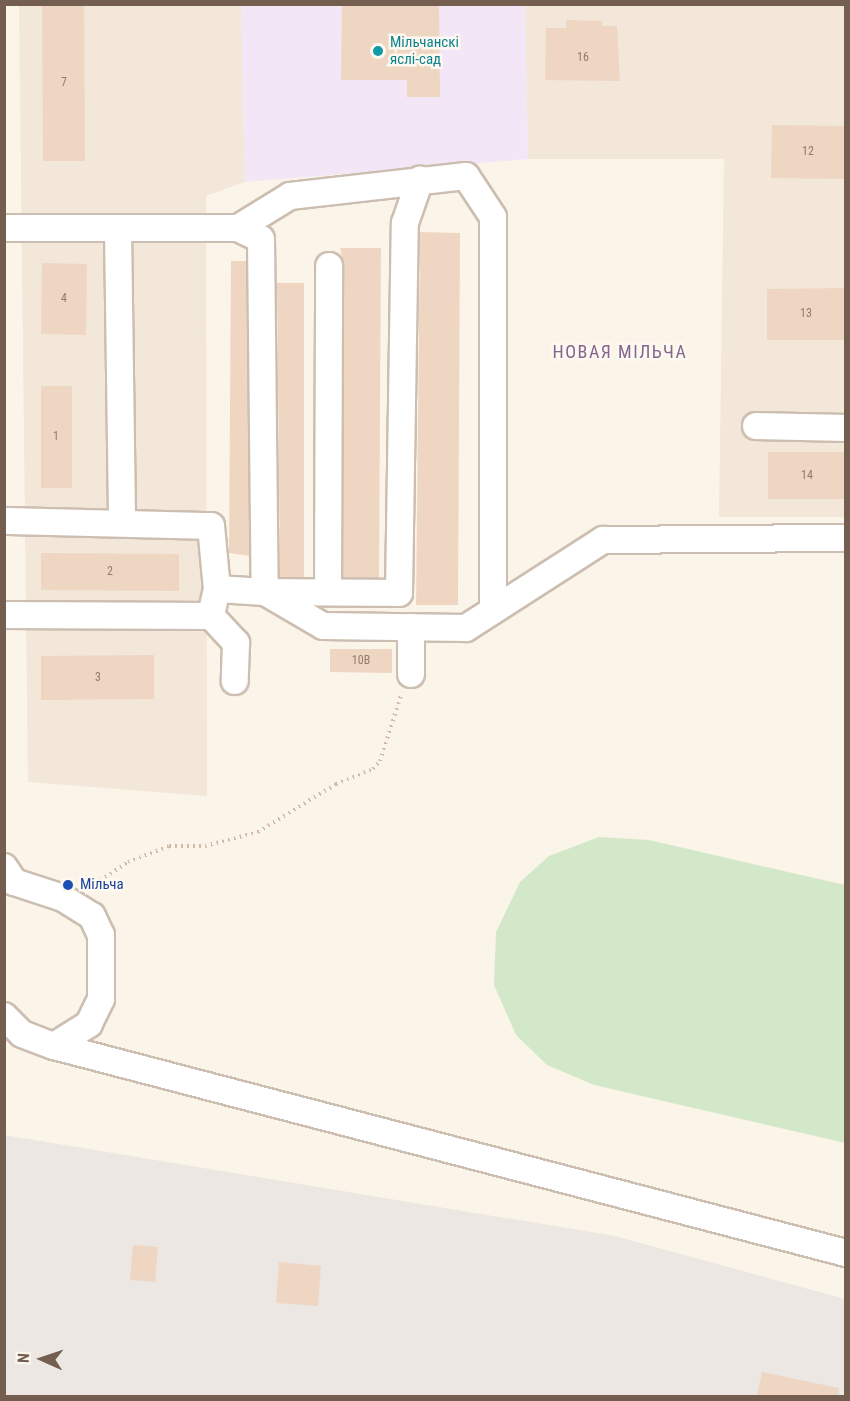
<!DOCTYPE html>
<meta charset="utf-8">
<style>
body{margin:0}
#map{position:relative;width:850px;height:1401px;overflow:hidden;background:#fbf5e9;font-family:"Roboto Condensed",sans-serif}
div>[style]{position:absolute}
.residential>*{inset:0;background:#f2e7d8}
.industrial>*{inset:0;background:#ece7e2}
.education>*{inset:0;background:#f2e6f7}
.green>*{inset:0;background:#d3e8c9}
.building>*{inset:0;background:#eed6c3}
.path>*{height:4px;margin-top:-2px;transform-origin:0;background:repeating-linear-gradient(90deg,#d3baa6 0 1.5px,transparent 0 6px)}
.roads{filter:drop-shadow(2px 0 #ccbeb0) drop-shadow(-2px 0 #ccbeb0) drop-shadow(0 2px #ccbeb0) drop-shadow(0 -2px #ccbeb0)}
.minor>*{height:26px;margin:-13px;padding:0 13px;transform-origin:13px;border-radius:13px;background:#fff}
.dots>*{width:16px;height:16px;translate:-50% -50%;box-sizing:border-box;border:3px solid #fef9f0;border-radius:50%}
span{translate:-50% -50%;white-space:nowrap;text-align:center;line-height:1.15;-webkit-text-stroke:5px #fef9f0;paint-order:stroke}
.number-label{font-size:12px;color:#927c6c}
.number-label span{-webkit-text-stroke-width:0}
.culture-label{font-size:15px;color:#0d838f}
.left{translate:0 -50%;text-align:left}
.transit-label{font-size:15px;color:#164399}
.quarter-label{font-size:18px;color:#84668f;letter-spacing:1.5px}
.frame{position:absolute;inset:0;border:6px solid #735e4f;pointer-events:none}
.north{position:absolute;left:12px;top:1329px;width:60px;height:60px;-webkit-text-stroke:4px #fef9f0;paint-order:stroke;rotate:273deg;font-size:16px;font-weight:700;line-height:24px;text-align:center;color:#735e4f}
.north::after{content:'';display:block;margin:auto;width:21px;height:27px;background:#735e4f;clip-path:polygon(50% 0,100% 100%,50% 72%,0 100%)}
</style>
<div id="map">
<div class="residential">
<div style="clip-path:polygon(19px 5px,241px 5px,245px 182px,206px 196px,207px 796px,28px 782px)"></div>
<div style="clip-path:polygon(525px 5px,845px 5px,845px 517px,719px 517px,724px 159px,528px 159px)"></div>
</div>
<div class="industrial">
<div style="clip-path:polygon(4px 1135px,615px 1236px,845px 1299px,845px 1396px,5px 1396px)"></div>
</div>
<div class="education">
<div style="clip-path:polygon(241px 5px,525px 5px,528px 159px,245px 182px)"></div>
</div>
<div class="green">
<div style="clip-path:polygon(599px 837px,649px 840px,845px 885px,845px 1143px,594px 1085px,547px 1065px,516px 1035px,494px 985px,496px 932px,520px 882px,549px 856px)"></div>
</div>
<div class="building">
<div style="clip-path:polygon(42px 4px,84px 4px,85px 161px,43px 161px)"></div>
<div style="clip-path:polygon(342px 4px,439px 4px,440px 97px,407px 97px,407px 80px,341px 80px)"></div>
<div style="clip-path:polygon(566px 20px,602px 21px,602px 26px,617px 26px,620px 81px,545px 80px,546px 28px,566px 28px)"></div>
<div style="clip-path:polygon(772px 125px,846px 126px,846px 179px,771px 178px)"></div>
<div style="clip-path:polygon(420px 232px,460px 233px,458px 605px,416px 605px)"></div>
<div style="clip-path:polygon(340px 248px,381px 248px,379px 578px,343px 578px,344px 266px)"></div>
<div style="clip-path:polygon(231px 261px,246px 261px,250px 556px,229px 553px)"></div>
<div style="clip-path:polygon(42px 263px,87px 264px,86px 335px,41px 334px)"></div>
<div style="clip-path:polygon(277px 283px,304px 283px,304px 577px,280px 577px)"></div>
<div style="clip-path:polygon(846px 288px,846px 340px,767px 340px,767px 289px)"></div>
<div style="clip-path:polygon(41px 386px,72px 386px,72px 488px,41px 488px)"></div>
<div style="clip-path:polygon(768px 452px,846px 452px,846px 499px,768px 499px)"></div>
<div style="clip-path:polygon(41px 553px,179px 554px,179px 591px,41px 590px)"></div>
<div style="clip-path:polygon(330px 649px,392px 649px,392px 673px,330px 672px)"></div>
<div style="clip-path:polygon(154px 655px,154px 699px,41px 700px,41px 656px)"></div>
<div style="clip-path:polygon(133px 1245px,158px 1247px,155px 1282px,130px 1280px)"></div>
<div style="clip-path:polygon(279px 1262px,321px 1266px,318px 1306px,276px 1303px)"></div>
<div style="clip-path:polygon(762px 1372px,839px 1388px,838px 1396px,757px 1396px)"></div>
</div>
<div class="path">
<div style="left:90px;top:887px;width:45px;rotate:-33.3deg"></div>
<div style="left:128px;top:862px;width:44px;rotate:-21.3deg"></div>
<div style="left:169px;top:846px;width:36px"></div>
<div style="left:205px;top:846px;width:55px;rotate:-14.8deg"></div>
<div style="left:258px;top:832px;width:92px;rotate:-31.6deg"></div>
<div style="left:336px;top:784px;width:40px;rotate:-22deg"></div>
<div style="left:373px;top:769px;width:11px;rotate:-49deg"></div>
<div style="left:380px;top:761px;width:72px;rotate:-72.3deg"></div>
</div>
<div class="roads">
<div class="minor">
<div style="left:4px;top:228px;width:234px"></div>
<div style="left:238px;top:228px;width:61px;rotate:-31.6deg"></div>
<div style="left:290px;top:196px;width:177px;rotate:-6.5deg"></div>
<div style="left:466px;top:176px;width:49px;rotate:56.6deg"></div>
<div style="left:493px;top:217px;width:393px;rotate:90deg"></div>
<div style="left:238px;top:228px;width:25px;rotate:26deg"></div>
<div style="left:261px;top:239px;width:353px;rotate:89.4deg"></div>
<div style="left:265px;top:592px;width:134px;rotate:0.4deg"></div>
<div style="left:399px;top:593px;width:370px;rotate:-89.1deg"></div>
<div style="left:405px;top:223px;width:46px;rotate:-70.8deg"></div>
<div style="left:118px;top:230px;width:293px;rotate:89.2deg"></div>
<div style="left:756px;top:426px;width:90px;rotate:1.3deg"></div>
<div style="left:4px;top:521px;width:207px;rotate:1.4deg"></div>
<div style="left:211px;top:526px;width:63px;rotate:84.6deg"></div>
<div style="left:217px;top:589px;width:28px;rotate:103deg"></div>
<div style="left:211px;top:616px;width:207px;rotate:-179.7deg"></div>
<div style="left:217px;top:589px;width:48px;rotate:3.6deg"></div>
<div style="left:265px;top:592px;width:67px;rotate:30.4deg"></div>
<div style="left:323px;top:626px;width:143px;rotate:0.8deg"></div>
<div style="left:466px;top:628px;width:163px;rotate:-32.7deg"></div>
<div style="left:603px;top:540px;width:243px;rotate:-0.5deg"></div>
<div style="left:328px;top:591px;width:325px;rotate:-89.8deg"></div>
<div style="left:211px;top:616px;width:37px;rotate:47deg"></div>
<div style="left:236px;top:643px;width:38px;rotate:92deg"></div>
<div style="left:411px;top:627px;width:47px;rotate:90deg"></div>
<div style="left:4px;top:867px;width:18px;rotate:56deg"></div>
<div style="left:14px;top:882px;width:52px;rotate:18.1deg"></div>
<div style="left:63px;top:898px;width:34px;rotate:32deg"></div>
<div style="left:92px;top:916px;width:21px;rotate:65deg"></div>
<div style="left:101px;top:935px;width:64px;rotate:90deg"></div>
<div style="left:101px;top:999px;width:28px;rotate:116deg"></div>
<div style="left:89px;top:1024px;width:41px;rotate:147.8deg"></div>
<div style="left:4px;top:1016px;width:25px;rotate:45deg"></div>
<div style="left:22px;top:1034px;width:34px;rotate:21deg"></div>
<div style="left:54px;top:1046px;width:819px;rotate:14.65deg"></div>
</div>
</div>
<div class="dots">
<div style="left:378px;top:51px;background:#0f9aa8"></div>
<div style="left:68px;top:885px;background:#1a4fb4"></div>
</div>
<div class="number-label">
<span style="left:583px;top:58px">16</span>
<span style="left:64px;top:83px">7</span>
<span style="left:808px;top:152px">12</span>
<span style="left:64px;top:299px">4</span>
<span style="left:806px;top:314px">13</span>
<span style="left:56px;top:437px">1</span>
<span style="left:807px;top:476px">14</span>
<span style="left:110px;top:572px">2</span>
<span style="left:361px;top:661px">10В</span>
<span style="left:98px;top:678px">3</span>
</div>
<div class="culture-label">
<span class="left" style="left:390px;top:51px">Мільчанскі<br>яслі-сад</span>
</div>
<div class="transit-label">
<span class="left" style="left:80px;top:885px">Мільча</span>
</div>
<div class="quarter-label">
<span style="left:620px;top:352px">НОВАЯ МІЛЬЧА</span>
</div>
<div class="frame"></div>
<div class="north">N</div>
</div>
